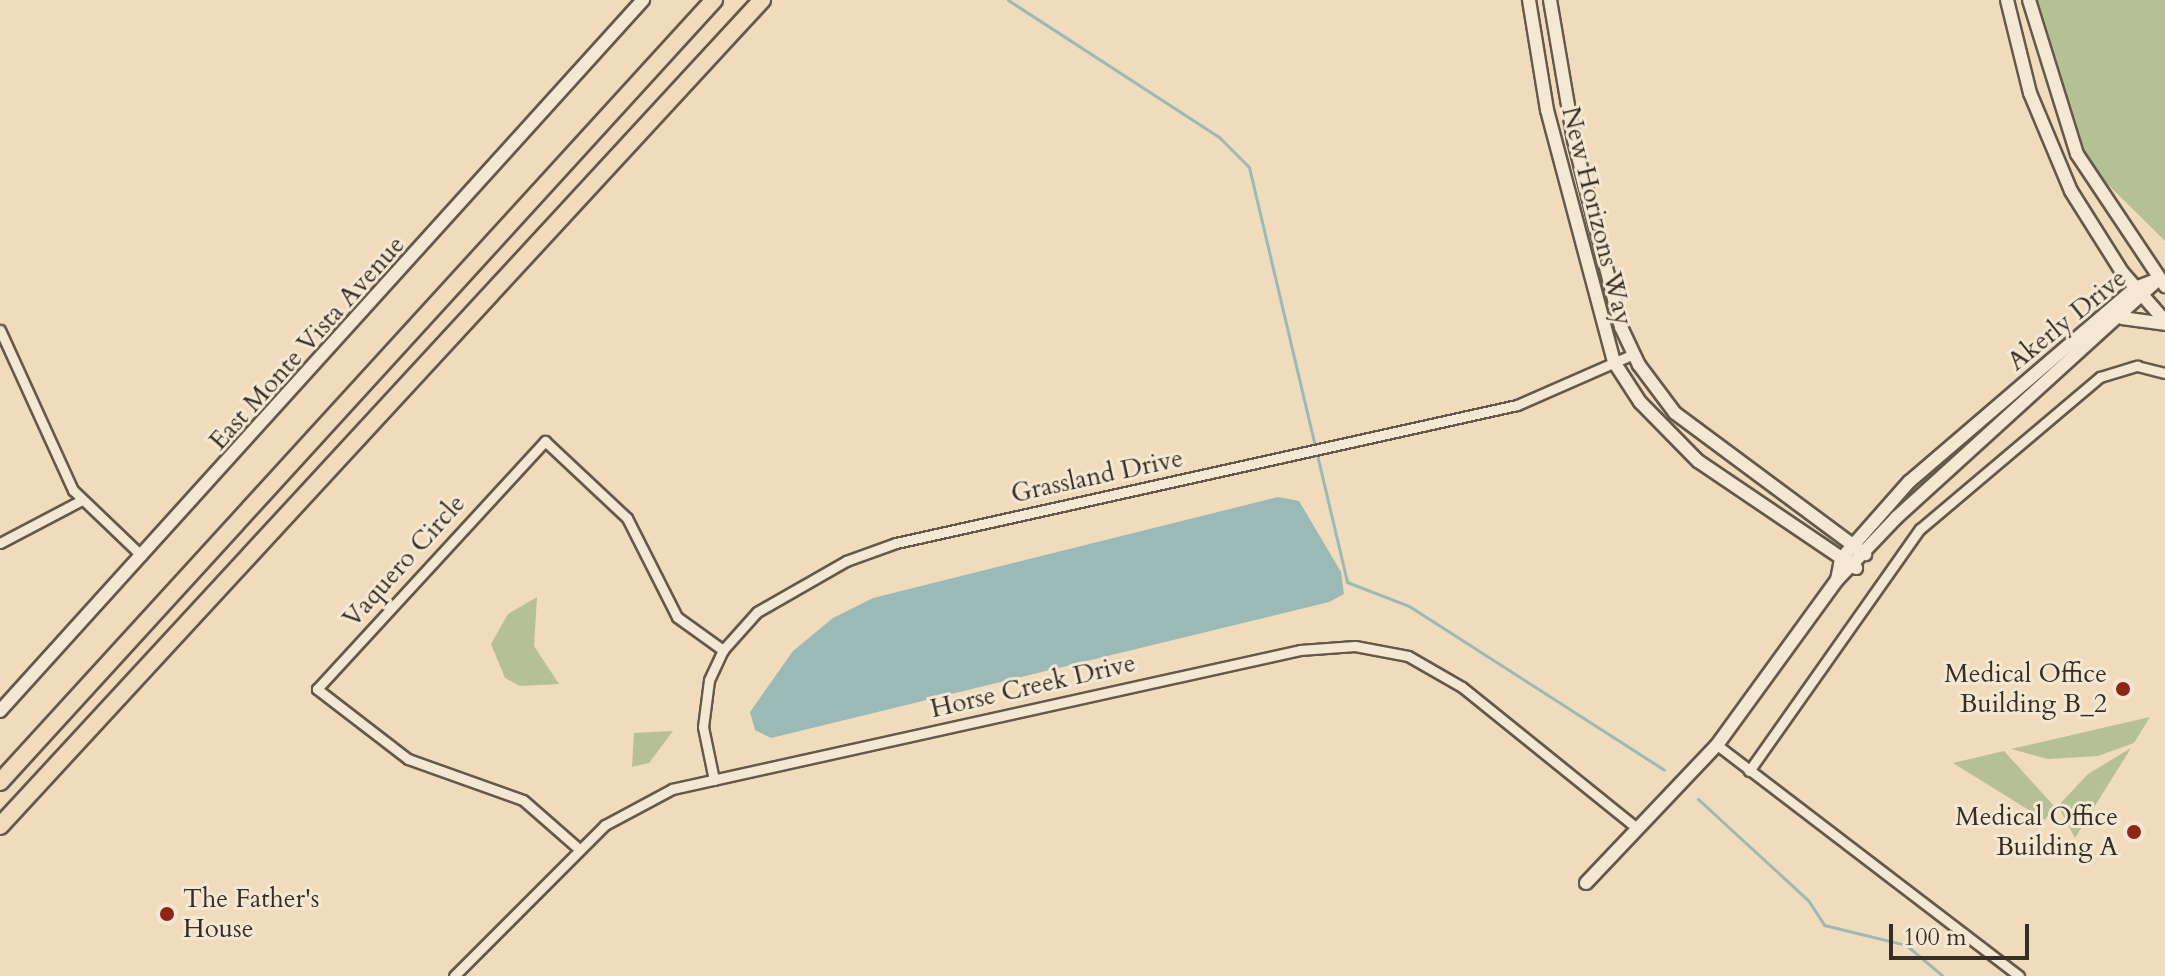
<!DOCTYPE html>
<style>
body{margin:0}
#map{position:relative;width:2165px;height:976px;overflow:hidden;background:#f0dbbc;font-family:Cardo,serif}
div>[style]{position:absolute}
.green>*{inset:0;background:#b5c194}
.water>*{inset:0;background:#9bbab5}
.stream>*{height:3px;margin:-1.5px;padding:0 1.5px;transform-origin:1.5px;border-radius:1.5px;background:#9bbab5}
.roads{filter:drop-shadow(2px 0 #64594a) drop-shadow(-2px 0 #64594a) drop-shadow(0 2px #64594a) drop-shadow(0 -2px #64594a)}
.street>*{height:9px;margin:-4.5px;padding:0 4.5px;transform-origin:4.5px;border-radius:4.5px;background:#f5e8d3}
.secondary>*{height:12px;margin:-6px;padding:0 6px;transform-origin:6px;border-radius:6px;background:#f5e8d3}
.highway>*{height:16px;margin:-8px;padding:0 8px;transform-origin:8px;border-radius:8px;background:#f0dbbc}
.dots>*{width:22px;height:22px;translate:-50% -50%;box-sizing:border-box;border:4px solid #f5e8d3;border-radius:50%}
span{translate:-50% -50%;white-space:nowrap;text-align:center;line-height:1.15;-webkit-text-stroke:6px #f5e8d3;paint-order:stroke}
.street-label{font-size:26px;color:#362e24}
.poi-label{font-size:26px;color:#362e24}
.right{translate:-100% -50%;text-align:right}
.left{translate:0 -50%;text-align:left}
.scale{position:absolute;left:1889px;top:924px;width:140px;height:36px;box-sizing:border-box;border:4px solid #362e24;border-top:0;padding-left:10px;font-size:24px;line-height:28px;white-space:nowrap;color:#362e24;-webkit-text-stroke:6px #f5e8d3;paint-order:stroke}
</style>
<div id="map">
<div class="green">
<div style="clip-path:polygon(2029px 0,2165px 0,2165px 241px,2077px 154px)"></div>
<div style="clip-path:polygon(537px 597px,534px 646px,559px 684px,520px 686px,505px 678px,491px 644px,508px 614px)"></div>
<div style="clip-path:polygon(2150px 717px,2134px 743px,2098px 756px,2048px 759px,2011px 749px)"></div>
<div style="clip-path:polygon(673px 731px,649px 763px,632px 767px,634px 733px)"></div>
<div style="clip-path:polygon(2131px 748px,2075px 838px,2058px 806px,2088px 774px)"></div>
<div style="clip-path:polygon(2004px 751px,2054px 806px,2045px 820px,1953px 763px)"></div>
</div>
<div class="water">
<div style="clip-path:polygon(1278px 497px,1299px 501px,1341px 572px,1344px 594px,1329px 602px,771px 738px,755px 730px,750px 712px,793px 651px,833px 618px,873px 598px)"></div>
</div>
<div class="stream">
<div style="left:1008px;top:0;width:252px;rotate:33deg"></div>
<div style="left:1219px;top:137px;width:42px;rotate:45deg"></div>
<div style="left:1249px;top:167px;width:426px;rotate:76.7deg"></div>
<div style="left:1347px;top:582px;width:66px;rotate:21.2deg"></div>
<div style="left:1409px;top:606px;width:303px;rotate:32.7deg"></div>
<div style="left:1698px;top:799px;width:149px;rotate:42.6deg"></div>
<div style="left:1808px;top:900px;width:30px;rotate:57deg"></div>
<div style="left:1824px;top:925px;width:84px;rotate:13.7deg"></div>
<div style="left:1906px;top:945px;width:48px;rotate:40deg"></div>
</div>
<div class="roads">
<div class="street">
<div style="left:0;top:330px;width:176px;rotate:65.5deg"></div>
<div style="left:73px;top:490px;width:95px;rotate:43.7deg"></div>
<div style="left:0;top:543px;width:93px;rotate:-27.7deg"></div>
<div style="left:1717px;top:745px;width:380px;rotate:37.4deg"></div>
<div style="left:1749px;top:771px;width:296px;rotate:-54.8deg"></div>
<div style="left:1920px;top:529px;width:236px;rotate:-40.2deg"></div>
<div style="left:2100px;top:377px;width:39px;rotate:-17deg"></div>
<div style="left:2137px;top:366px;width:29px;rotate:14deg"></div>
<div style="left:714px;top:780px;width:54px;rotate:-101.7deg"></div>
<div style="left:703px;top:727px;width:47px;rotate:-82.7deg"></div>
<div style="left:709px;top:680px;width:33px;rotate:-65deg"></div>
<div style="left:723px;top:650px;width:51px;rotate:-48.2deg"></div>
<div style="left:757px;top:612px;width:103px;rotate:-29.8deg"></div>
<div style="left:846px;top:561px;width:53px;rotate:-19.8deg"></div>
<div style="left:896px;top:543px;width:636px;rotate:-12.53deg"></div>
<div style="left:1517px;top:405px;width:128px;rotate:-23.6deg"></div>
<div style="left:579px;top:849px;width:74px;rotate:-138.8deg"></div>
<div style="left:523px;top:800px;width:122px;rotate:-160.4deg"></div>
<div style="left:408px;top:759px;width:115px;rotate:-142.4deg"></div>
<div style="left:317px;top:689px;width:337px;rotate:-47.4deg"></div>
<div style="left:545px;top:441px;width:112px;rotate:43.2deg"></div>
<div style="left:627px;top:518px;width:111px;rotate:63.2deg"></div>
<div style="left:677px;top:617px;width:57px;rotate:35.7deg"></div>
<div style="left:454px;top:976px;width:214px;rotate:-45deg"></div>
<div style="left:605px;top:825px;width:76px;rotate:-28.2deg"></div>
<div style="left:672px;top:789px;width:643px;rotate:-12.48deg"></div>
<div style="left:1300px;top:650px;width:55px;rotate:-4.2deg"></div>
<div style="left:1355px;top:646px;width:54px;rotate:10.7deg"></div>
<div style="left:1408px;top:656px;width:62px;rotate:29.9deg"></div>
<div style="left:1462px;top:687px;width:225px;rotate:38.9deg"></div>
</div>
<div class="secondary">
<div style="left:1529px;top:0;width:111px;rotate:80.7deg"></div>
<div style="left:1547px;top:110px;width:261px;rotate:75.1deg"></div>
<div style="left:1614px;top:362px;width:48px;rotate:57deg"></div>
<div style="left:1640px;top:402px;width:83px;rotate:45.5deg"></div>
<div style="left:1698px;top:461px;width:191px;rotate:34.1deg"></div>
<div style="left:1550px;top:0;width:142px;rotate:80.3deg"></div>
<div style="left:1574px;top:140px;width:193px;rotate:75.9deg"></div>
<div style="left:1621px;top:327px;width:42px;rotate:64.7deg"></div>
<div style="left:1639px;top:365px;width:60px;rotate:53.1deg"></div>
<div style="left:1675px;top:413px;width:237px;rotate:36.6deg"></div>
<div style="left:2007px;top:0;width:96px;rotate:76.1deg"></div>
<div style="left:2030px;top:93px;width:106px;rotate:67.3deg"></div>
<div style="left:2071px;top:191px;width:96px;rotate:57.8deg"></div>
<div style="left:2122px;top:272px;width:65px;rotate:48.7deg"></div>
<div style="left:2029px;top:0;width:161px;rotate:72.7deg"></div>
<div style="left:2077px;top:154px;width:159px;rotate:56.3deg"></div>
<div style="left:2122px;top:318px;width:43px;rotate:7.9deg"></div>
<div style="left:1837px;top:580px;width:21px;rotate:-79deg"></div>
<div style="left:1841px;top:559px;width:103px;rotate:-48.6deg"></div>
<div style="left:1909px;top:482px;width:298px;rotate:-40.6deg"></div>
<div style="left:2135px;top:288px;width:22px;rotate:-21deg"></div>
<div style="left:0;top:711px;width:959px;rotate:-47.88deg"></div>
<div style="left:1586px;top:883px;width:190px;rotate:-46.5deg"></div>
<div style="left:1717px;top:745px;width:204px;rotate:-54deg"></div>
<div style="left:1837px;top:580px;width:86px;rotate:-46.4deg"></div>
<div style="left:1896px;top:518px;width:355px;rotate:-42.3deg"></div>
</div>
<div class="highway">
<div style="left:0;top:782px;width:1059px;rotate:-47.6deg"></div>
<div style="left:0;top:826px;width:1124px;rotate:-47.31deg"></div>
</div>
</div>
<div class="dots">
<div style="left:2123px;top:689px;background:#8f2418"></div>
<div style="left:2134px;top:832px;background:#8f2418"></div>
<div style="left:167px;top:914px;background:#8f2418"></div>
</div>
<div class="street-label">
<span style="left:1597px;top:216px;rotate:76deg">New Horizons Way</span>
<span style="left:2067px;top:320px;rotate:-39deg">Akerly Drive</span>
<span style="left:307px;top:343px;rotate:-48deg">East Monte Vista Avenue</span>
<span style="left:1097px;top:476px;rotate:-12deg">Grassland Drive</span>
<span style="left:404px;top:561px;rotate:-48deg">Vaquero Circle</span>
<span style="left:1033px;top:686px;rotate:-13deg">Horse Creek Drive</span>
</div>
<div class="poi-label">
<span class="right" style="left:2107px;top:689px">Medical Office<br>Building B_2</span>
<span class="right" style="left:2118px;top:832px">Medical Office<br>Building A</span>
<span class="left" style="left:183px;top:914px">The Father's<br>House</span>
</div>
<div class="scale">100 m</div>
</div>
